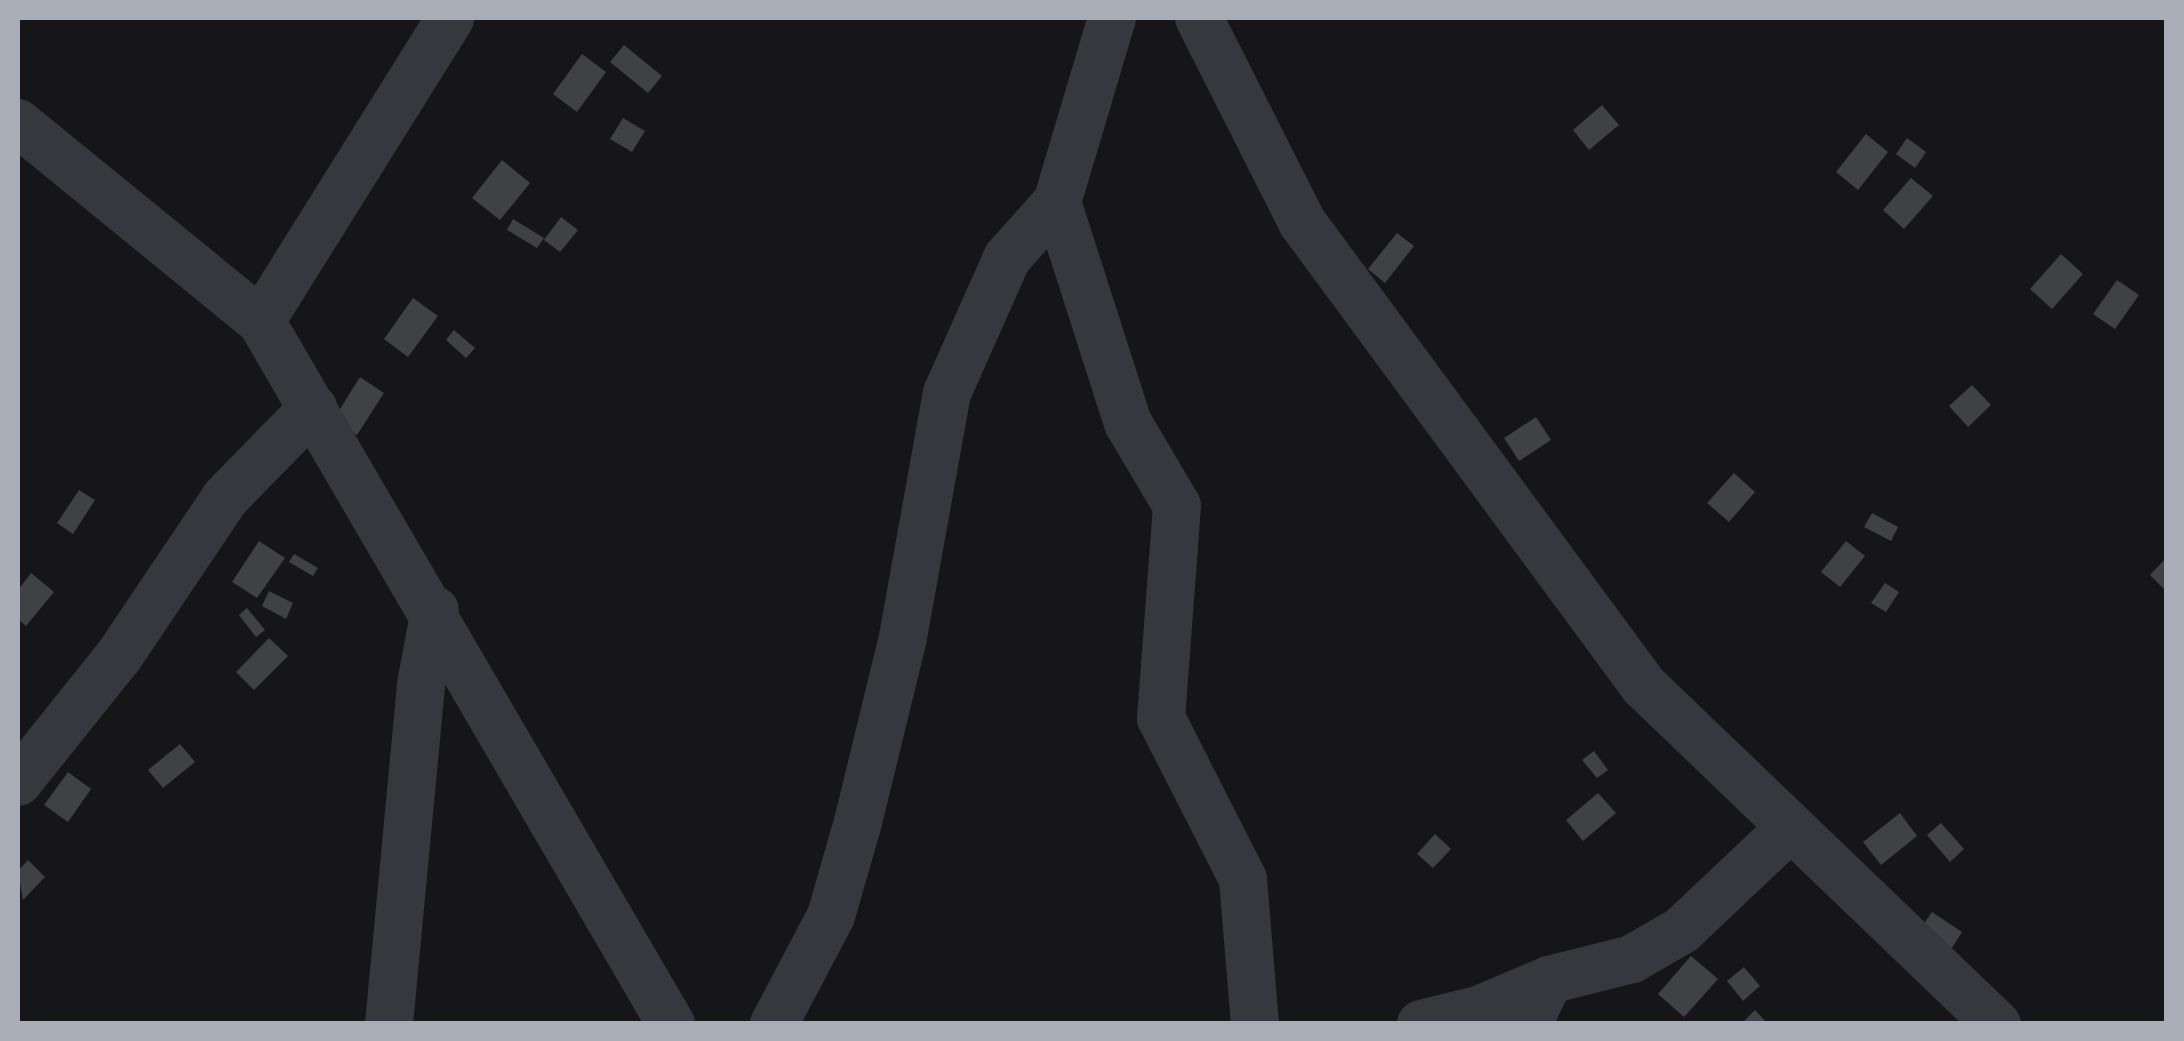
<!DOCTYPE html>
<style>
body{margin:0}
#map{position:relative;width:2184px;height:1041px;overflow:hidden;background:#161618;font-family:Cabin,sans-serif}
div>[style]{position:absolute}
.building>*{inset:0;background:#404145}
.minor>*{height:48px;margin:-24px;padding:0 24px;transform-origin:24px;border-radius:24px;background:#37383d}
span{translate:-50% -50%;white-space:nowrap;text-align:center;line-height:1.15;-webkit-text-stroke:9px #111113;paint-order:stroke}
.frame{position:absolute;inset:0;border:20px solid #a8adb8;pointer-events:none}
</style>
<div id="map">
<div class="building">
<div style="clip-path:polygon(624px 45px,662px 76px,648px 93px,610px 62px)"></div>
<div style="clip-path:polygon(582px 54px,606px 72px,577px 112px,553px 94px)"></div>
<div style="clip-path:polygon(1602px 105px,1619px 125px,1589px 150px,1573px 130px)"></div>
<div style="clip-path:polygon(623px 118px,645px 131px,632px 152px,610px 139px)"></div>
<div style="clip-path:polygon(1866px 134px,1888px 152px,1858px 190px,1836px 172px)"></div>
<div style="clip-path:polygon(1907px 138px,1926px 152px,1915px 168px,1896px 154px)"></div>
<div style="clip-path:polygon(502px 160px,530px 183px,500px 220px,472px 198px)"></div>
<div style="clip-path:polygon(1911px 178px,1933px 196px,1904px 229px,1883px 210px)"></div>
<div style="clip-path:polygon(561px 217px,578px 230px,560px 252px,544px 240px)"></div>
<div style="clip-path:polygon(513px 219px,544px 238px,537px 248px,507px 230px)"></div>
<div style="clip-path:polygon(1397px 233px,1414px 246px,1385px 283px,1368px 269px)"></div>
<div style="clip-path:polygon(2061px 254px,2083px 274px,2052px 309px,2030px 289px)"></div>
<div style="clip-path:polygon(2117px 280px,2139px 295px,2115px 329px,2093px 314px)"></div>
<div style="clip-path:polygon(413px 298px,438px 316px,408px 357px,384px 339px)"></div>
<div style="clip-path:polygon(454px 330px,475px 348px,466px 358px,446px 340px)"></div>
<div style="clip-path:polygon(360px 377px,384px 393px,357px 435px,333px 420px)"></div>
<div style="clip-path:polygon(1972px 385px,1991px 405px,1968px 427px,1949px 406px)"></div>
<div style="clip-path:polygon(1536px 417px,1551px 440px,1519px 461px,1504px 438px)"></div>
<div style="clip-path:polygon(1734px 473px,1755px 492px,1729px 522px,1707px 503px)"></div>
<div style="clip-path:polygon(79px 490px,95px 500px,73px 534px,57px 523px)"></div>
<div style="clip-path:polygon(1872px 513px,1898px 527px,1891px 541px,1864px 527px)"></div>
<div style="clip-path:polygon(259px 541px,285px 558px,257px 598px,232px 582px)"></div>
<div style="clip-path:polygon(1846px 541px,1865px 556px,1840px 587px,1821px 572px)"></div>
<div style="clip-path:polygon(294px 554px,318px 568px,313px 576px,289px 562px)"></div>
<div style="clip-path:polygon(2166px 558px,2166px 591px,2150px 575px)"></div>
<div style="clip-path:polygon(31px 573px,54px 592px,26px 626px,18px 619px,18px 590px)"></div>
<div style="clip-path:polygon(1885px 583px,1899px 592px,1886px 612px,1871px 603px)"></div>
<div style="clip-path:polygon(269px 591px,293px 603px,286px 619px,262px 606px)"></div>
<div style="clip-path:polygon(247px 608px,265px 630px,256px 637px,239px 615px)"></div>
<div style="clip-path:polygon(269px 638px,288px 656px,254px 690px,236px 672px)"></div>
<div style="clip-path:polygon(180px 744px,195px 762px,163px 788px,148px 770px)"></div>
<div style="clip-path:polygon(1594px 751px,1608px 770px,1597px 778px,1582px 760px)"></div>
<div style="clip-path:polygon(68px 772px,91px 789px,68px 822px,44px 805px)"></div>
<div style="clip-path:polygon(1598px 793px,1616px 813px,1583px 841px,1566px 820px)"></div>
<div style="clip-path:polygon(1900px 813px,1917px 836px,1881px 865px,1863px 842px)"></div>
<div style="clip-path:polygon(1941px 823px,1964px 849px,1950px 862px,1927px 835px)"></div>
<div style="clip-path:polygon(1435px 834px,1451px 849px,1433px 868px,1417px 854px)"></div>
<div style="clip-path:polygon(28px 860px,45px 877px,23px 900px,18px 871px)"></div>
<div style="clip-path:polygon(1932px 912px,1962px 932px,1950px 951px,1919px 931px)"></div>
<div style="clip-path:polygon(1691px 956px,1718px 979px,1684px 1017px,1658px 994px)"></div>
<div style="clip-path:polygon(1744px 967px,1760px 986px,1743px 1001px,1727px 981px)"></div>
<div style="clip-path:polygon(1755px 1010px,1768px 1024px,1741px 1024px)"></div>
</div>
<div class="minor">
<div style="left:1112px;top:18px;width:192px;rotate:106.6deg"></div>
<div style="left:1057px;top:202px;width:232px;rotate:72.2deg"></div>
<div style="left:1128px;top:423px;width:96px;rotate:59.4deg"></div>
<div style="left:1177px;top:506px;width:213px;rotate:94.3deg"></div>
<div style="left:1161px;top:718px;width:181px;rotate:63deg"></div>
<div style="left:1243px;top:879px;width:145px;rotate:85.3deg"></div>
<div style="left:1199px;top:18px;width:229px;rotate:63.2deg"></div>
<div style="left:1302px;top:222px;width:576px;rotate:53.61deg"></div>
<div style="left:1644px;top:686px;width:489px;rotate:43.8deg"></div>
<div style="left:18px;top:123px;width:313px;rotate:39.2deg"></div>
<div style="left:261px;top:321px;width:814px;rotate:59.75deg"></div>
<div style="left:261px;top:321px;width:357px;rotate:-58deg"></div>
<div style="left:18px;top:782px;width:161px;rotate:-51.3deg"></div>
<div style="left:119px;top:656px;width:190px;rotate:-56.1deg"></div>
<div style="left:225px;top:498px;width:126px;rotate:-45.6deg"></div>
<div style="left:389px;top:1024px;width:342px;rotate:-84.6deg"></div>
<div style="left:421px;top:684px;width:75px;rotate:-79.3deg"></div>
<div style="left:774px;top:1024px;width:122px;rotate:-62.2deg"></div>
<div style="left:831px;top:916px;width:98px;rotate:-74deg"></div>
<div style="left:858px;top:822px;width:190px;rotate:-76.3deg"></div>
<div style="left:903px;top:637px;width:248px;rotate:-79.8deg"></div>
<div style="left:947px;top:393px;width:148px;rotate:-66deg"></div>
<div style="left:1007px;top:258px;width:75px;rotate:-48.2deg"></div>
<div style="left:1421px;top:1024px;width:59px;rotate:-13.8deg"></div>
<div style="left:1478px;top:1010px;width:77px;rotate:-22.9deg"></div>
<div style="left:1528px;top:1024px;width:49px;rotate:-64.5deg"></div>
<div style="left:1549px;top:980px;width:86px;rotate:-14.2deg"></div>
<div style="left:1632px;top:959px;width:58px;rotate:-30.1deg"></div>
<div style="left:1682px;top:930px;width:149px;rotate:-43.4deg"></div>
</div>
<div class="frame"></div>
</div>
